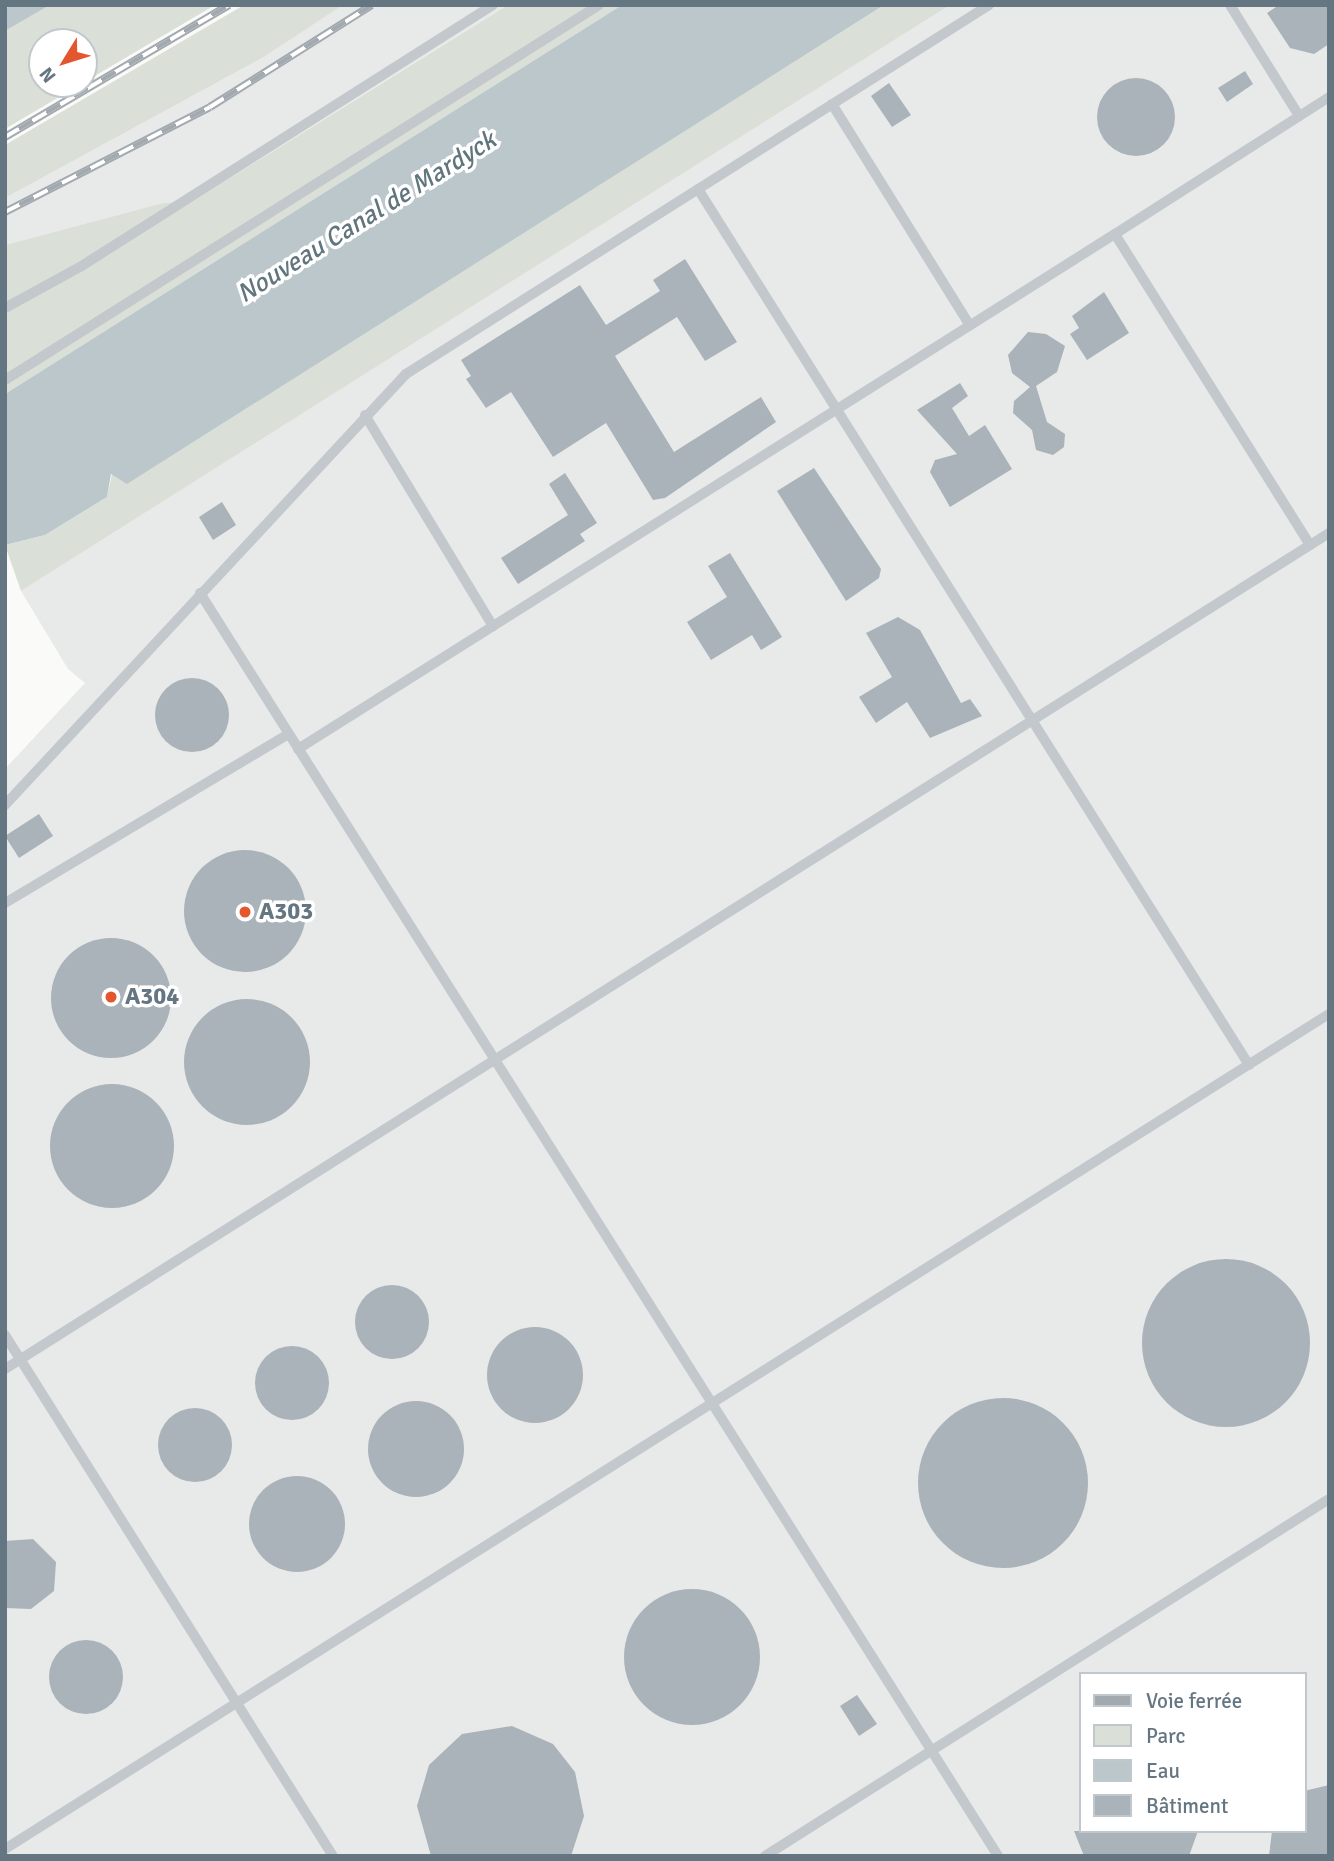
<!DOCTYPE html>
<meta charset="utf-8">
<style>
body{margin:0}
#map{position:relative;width:1334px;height:1861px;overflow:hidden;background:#fafaf8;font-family:Signika,sans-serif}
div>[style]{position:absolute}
.built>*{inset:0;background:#e8e9e9}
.green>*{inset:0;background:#dadfd7}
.water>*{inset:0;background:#bbc7cb}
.building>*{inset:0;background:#aab3b9}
.round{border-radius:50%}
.lane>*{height:10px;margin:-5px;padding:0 5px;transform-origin:5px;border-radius:5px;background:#c3c8cc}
.rail>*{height:8px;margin-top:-4px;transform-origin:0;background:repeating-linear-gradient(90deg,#fff 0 16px,#a2aab0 0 32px);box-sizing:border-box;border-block:2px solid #a2aab0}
.dots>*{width:19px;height:19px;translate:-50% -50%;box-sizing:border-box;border:4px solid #fff;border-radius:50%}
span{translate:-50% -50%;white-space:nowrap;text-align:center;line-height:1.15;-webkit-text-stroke:7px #fff;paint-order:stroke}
.poi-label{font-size:24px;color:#657683;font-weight:700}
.left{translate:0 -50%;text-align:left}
.water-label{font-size:26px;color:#60757c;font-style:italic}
.frame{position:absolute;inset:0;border:7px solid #657683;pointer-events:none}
.legend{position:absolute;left:1079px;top:1672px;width:228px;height:161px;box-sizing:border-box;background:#fff;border:2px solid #c1c8cd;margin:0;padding:9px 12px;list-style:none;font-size:21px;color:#657683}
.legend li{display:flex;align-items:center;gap:14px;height:35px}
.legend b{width:35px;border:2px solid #c1c8cd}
.north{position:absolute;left:28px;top:28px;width:70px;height:70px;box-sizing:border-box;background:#fff;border:2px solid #c1c8cd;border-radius:50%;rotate:232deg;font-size:19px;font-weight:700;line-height:28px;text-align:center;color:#657683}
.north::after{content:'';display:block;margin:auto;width:24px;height:32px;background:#e4572e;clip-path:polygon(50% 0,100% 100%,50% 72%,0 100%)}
</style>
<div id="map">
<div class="built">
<div style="clip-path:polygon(343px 5px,508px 5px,192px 201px,163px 203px,5px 245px,5px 198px,264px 57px)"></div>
<div style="clip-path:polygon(evenodd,950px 5px,1329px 5px,1329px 1856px,5px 1856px,5px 769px,85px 683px,68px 669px,21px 591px,950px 5px,1080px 1674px,1304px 1674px,1304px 1831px,1080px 1831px,1080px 1674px)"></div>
</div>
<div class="green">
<div style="clip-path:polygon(evenodd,50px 5px,215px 5px,5px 129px,5px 31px,50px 5px,42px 42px,84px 42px,84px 84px,42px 84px,42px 42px)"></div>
<div style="clip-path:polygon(244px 5px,343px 5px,264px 57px,5px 198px,5px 145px)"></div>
<div style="clip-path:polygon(508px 5px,622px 5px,5px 394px,5px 245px,163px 203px,193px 201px)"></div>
<div style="clip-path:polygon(884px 5px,950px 5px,21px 591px,5px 545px,45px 535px,107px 497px,112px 474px,128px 483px)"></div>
</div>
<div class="water">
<div style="clip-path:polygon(11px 5px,50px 5px,5px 31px,5px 9px)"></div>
<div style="clip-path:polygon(622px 5px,884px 5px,127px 484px,111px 474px,107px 497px,45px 535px,5px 545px,5px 394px)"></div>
</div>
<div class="building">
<div style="clip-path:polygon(1279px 5px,1329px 5px,1329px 44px,1314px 54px,1290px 48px,1267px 13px)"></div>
<div style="clip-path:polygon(1245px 71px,1253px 84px,1227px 102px,1218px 88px)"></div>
<div class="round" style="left:1097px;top:78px;width:78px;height:78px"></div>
<div style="clip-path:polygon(889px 83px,911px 115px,892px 127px,871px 96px)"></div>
<div style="clip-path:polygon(685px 259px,737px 342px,705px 361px,677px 317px,615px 356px,674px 452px,761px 397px,776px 422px,665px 498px,653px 500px,606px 423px,553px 457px,511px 392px,486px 408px,466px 379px,471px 376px,461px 360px,580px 285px,606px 325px,660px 291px,653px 280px)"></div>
<div style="clip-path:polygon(1104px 292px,1129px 333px,1087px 360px,1070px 334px,1079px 328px,1072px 316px)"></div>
<div style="clip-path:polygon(1028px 332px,1046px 334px,1065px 346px,1057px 372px,1036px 386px,1047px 422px,1065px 434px,1064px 447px,1053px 455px,1036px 450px,1032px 430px,1013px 413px,1014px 401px,1030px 387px,1012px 373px,1008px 355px)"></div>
<div style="clip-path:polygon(960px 383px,968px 396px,952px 408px,969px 436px,985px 425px,1012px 469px,950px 507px,930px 472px,935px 460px,957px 454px,917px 410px)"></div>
<div style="clip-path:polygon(814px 468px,881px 569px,879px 578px,846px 601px,777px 491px)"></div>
<div style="clip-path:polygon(565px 473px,597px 523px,580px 534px,585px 541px,518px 584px,501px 558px,568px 515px,549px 484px)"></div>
<div style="clip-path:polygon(222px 502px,236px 525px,213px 540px,199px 517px)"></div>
<div style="clip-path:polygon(730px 553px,782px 637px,761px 650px,752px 635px,711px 660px,687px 622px,727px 597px,708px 566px)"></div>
<div style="clip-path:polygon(898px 617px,920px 630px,961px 703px,970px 699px,982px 716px,930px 738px,907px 702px,876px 723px,859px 697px,892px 677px,866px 633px)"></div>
<div class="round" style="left:155px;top:678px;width:74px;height:74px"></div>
<div style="clip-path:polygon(39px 814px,53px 836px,19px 858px,5px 836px)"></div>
<div class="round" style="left:184px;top:850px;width:122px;height:122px"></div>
<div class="round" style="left:51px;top:938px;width:120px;height:120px"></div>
<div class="round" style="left:184px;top:999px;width:126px;height:126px"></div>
<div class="round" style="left:50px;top:1084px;width:124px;height:124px"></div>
<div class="round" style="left:1142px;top:1259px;width:168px;height:168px"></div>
<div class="round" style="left:355px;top:1285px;width:74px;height:74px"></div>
<div class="round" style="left:487px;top:1327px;width:96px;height:96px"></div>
<div class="round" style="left:255px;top:1346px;width:74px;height:74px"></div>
<div class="round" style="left:918px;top:1398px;width:170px;height:170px"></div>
<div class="round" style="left:368px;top:1401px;width:96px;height:96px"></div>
<div class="round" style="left:158px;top:1408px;width:74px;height:74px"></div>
<div class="round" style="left:249px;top:1476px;width:96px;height:96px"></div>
<div style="clip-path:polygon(33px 1539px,56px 1562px,54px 1591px,31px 1609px,5px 1608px,5px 1541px)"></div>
<div class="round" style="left:624px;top:1589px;width:136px;height:136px"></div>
<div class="round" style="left:49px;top:1640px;width:74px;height:74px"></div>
<div style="clip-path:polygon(857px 1695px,877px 1724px,859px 1736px,840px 1706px)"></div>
<div style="clip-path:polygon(512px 1726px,553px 1744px,575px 1772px,584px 1816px,571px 1856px,431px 1856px,417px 1806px,429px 1765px,462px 1734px)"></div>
<div style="clip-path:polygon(1329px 1785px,1329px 1856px,1269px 1856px,1272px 1831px,1304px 1831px,1304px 1791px)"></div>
<div style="clip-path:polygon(1074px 1831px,1198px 1831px,1189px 1856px,1084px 1856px)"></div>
</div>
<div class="lane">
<div style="left:1230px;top:5px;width:131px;rotate:58.1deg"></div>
<div style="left:832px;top:104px;width:261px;rotate:58.1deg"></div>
<div style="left:698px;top:189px;width:1035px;rotate:57.83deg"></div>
<div style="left:5px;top:308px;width:85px;rotate:-28.7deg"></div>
<div style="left:80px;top:267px;width:489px;rotate:-32.4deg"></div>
<div style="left:5px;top:380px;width:702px;rotate:-32.26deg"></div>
<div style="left:365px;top:415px;width:247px;rotate:58.8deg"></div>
<div style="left:1310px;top:545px;width:367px;rotate:-122.1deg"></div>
<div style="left:1115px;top:234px;width:254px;rotate:-32.6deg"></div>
<div style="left:200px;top:593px;width:1494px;rotate:57.71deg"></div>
<div style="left:298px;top:749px;width:966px;rotate:-32.23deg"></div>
<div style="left:5px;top:805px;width:589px;rotate:-47.07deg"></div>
<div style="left:406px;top:374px;width:690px;rotate:-32.33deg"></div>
<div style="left:5px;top:903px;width:330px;rotate:-30.8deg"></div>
<div style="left:5px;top:1335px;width:616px;rotate:57.81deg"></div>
<div style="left:5px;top:1369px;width:1566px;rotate:-32.27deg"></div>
<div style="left:5px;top:1849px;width:1565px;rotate:-32.24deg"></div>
<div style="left:765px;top:1856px;width:667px;rotate:-32.33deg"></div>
</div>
<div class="rail">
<div style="left:5px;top:137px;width:260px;rotate:-30.5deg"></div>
<div style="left:5px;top:212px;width:230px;rotate:-27.1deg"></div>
<div style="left:210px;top:107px;width:191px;rotate:-32.2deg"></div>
</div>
<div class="dots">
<div style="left:245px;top:912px;background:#e4572e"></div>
<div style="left:111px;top:997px;background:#e4572e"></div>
</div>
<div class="poi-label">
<span class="left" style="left:259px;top:912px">A303</span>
<span class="left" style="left:125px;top:997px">A304</span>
</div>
<div class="water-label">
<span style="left:367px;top:218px;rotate:-32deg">Nouveau Canal de Mardyck</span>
</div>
<div class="frame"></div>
<ul class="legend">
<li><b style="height:9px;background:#a2aab0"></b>Voie ferrée</li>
<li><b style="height:19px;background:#dadfd7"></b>Parc</li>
<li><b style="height:19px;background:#bbc7cb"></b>Eau</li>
<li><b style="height:19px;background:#aab3b9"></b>Bâtiment</li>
</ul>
<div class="north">N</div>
</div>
